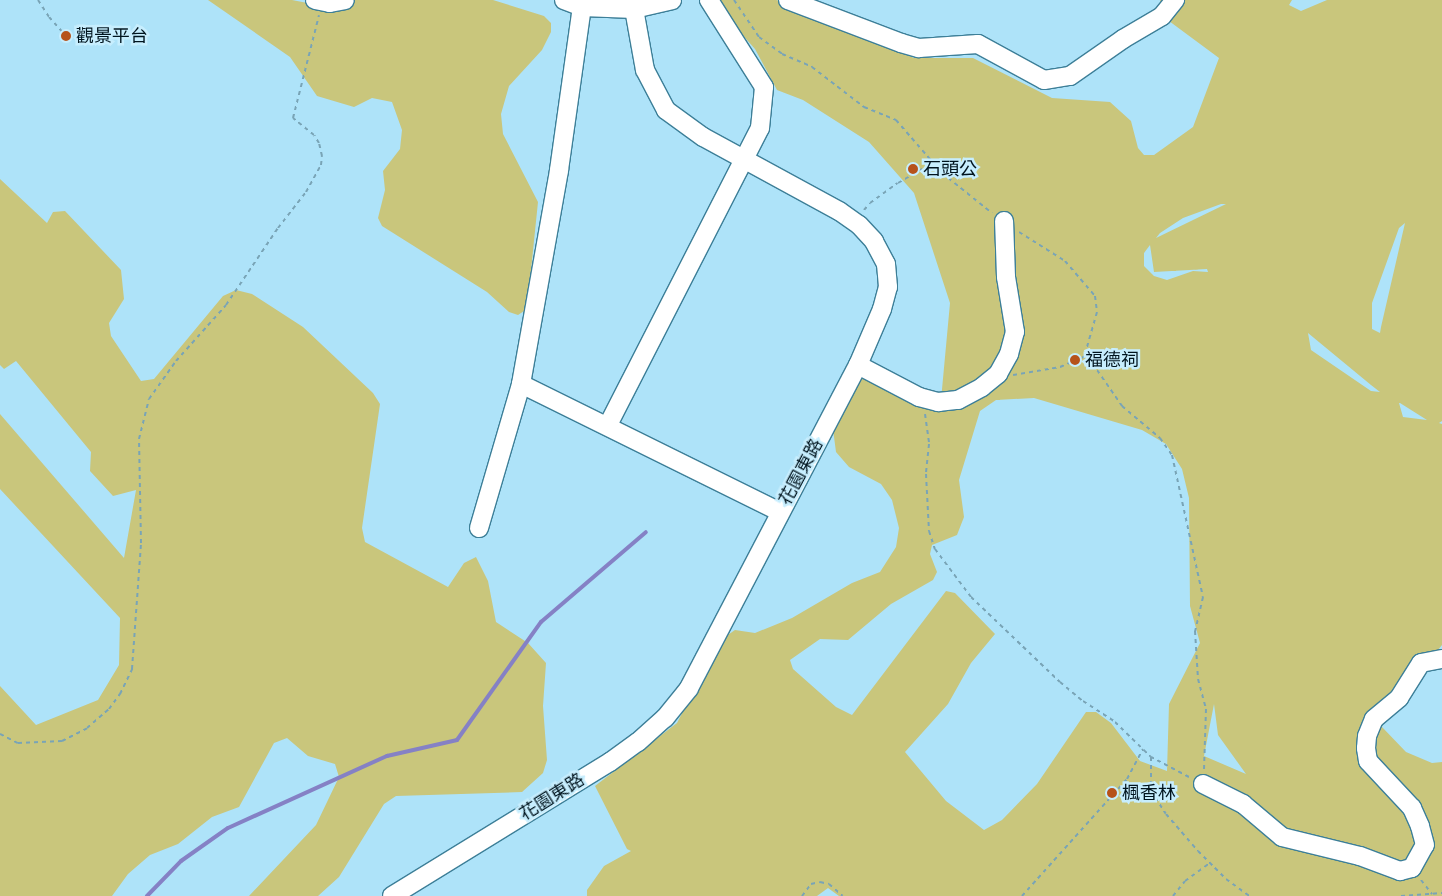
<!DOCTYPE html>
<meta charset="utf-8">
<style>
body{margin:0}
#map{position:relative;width:1442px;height:896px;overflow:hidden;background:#aee3f9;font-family:Montserrat,"Noto Sans TC",sans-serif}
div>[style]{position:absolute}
.green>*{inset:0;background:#c9c67c}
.stream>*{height:4px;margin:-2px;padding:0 2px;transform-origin:2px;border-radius:2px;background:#8581c5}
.path>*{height:2px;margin-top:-1px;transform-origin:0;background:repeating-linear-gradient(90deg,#79a4b6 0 4px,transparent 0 8px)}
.roads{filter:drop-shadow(1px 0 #3d7f98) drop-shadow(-1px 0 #3d7f98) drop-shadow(0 1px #3d7f98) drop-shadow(0 -1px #3d7f98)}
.minor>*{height:18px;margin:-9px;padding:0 9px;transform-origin:9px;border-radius:9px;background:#fff}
.dots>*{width:14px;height:14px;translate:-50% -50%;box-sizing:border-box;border:2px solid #c7eefe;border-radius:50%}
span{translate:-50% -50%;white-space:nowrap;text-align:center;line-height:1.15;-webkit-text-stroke:5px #c7eefe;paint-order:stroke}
.poi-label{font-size:18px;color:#00141e}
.left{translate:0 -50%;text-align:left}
.street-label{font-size:18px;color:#00141e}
</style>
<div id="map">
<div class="green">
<div style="clip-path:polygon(208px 0,292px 0,328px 7px,346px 0,493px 0,544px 16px,551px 23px,551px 32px,542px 50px,509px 86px,501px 114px,503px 134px,538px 202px,527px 309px,518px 315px,509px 312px,487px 292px,382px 226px,378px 218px,385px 190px,383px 171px,400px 149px,402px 130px,392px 102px,372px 98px,354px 107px,317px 96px,290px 57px)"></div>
<div style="clip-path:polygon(evenodd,718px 0,776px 0,790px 3px,914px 58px,973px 58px,1052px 98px,1110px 102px,1131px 121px,1138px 148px,1144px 155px,1154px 155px,1193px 127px,1219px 58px,1169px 21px,1160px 0,1292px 0,1289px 5px,1301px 11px,1327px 0,1442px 0,1442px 421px,1439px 423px,1442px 424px,1442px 645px,1389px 710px,1382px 727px,1406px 752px,1432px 763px,1442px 762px,1442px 896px,839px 896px,828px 888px,817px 896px,587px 896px,587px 890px,604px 866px,631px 851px,627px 849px,595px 786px,677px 723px,719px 641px,735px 630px,755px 633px,792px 618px,852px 583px,880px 572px,896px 547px,899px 528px,892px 500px,881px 484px,849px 467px,836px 452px,831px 414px,861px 377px,904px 400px,932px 406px,941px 400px,950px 303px,914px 193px,869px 142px,803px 100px,777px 90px,755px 49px,724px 14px,718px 0,1221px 204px,1226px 204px,1156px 238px,1160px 233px,1183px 218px,1221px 204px,718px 0,1405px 223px,1381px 327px,1380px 333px,1372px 329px,1372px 303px,1399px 228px,1405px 223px,718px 0,1150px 245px,1154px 272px,1207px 269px,1208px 272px,1193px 271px,1167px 280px,1154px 276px,1144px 266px,1144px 253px,1150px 245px,718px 0,1308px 333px,1371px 385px,1380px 392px,1371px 391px,1311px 350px,1308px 333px,718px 0,1034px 398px,1142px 430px,1166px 444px,1182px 469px,1189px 498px,1190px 606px,1200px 643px,1169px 704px,1167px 771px,1140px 761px,1111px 723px,1096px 712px,1086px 712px,1037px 784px,1002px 820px,984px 830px,946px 801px,905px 752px,948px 704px,971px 663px,995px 634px,955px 593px,946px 591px,852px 715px,836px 707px,793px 669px,790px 660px,820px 639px,848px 640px,891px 604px,933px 580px,937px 572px,930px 554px,932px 545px,957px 535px,964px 517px,959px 480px,980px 411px,996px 400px,1034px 398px,718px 0,1399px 403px,1400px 403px,1427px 420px,1403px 417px,1399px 403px,718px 0,1214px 704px,1218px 735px,1246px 774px,1204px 756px,1214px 704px)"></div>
<div style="clip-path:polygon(0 179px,47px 223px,53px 212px,65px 211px,121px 270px,124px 299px,109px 323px,111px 336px,141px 381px,154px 379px,223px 296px,236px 290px,252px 294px,303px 327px,373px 393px,380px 404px,362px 528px,365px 542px,448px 587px,464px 563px,476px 557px,488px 581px,496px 622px,528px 643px,546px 663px,543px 706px,547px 760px,543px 773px,522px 792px,396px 796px,384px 804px,339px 877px,318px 896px,249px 896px,316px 825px,339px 777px,335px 764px,308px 756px,287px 738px,274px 743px,239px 807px,212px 817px,178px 844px,150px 855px,128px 874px,112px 896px,0 896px,0 686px,36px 725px,98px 700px,119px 665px,120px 618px,0 489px,0 414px,124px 558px,136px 490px,113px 496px,90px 471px,91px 452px,16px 361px,4px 369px,0 365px)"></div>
</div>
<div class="stream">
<div style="left:147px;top:896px;width:49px;rotate:-45.8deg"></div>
<div style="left:181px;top:861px;width:57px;rotate:-35.1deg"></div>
<div style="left:228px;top:828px;width:175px;rotate:-24.4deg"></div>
<div style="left:387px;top:756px;width:72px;rotate:-12.9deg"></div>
<div style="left:457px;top:740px;width:145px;rotate:-54.6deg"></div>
<div style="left:541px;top:622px;width:138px;rotate:-40.6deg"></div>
</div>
<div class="path">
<div style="left:38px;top:0;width:20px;rotate:57deg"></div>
<div style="left:49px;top:17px;width:25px;rotate:48deg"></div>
<div style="left:734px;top:0;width:45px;rotate:56deg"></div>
<div style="left:759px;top:37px;width:29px;rotate:36deg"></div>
<div style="left:782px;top:54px;width:33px;rotate:23deg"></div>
<div style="left:812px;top:67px;width:66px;rotate:37.6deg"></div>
<div style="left:864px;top:107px;width:35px;rotate:22deg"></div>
<div style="left:896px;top:120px;width:70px;rotate:49deg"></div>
<div style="left:942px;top:173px;width:64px;rotate:38.7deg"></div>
<div style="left:864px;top:210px;width:9px;rotate:-49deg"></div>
<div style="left:870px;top:203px;width:34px;rotate:-36deg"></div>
<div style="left:898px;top:183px;width:42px;rotate:-30.3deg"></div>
<div style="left:1019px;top:232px;width:54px;rotate:32.2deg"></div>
<div style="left:1065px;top:261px;width:46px;rotate:49.4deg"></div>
<div style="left:1095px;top:296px;width:16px;rotate:83deg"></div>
<div style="left:1097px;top:312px;width:40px;rotate:106deg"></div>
<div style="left:1086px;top:350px;width:7px;rotate:74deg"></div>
<div style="left:1088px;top:357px;width:60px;rotate:55.2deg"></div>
<div style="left:1122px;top:406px;width:50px;rotate:40.1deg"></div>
<div style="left:1160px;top:438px;width:21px;rotate:55deg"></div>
<div style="left:1172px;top:455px;width:145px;rotate:77.7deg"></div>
<div style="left:1203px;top:597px;width:35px;rotate:103deg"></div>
<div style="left:1195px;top:631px;width:48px;rotate:86.4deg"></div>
<div style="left:1198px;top:679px;width:31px;rotate:75deg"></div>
<div style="left:1206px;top:709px;width:60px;rotate:91.9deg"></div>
<div style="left:1013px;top:375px;width:48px;rotate:-9.7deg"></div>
<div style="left:1060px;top:367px;width:30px;rotate:-23deg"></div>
<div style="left:925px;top:414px;width:30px;rotate:82deg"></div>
<div style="left:929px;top:444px;width:30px;rotate:96deg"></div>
<div style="left:926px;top:474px;width:57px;rotate:87deg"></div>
<div style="left:929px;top:531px;width:19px;rotate:72deg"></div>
<div style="left:935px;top:549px;width:60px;rotate:53.1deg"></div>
<div style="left:971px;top:597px;width:123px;rotate:43.7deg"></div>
<div style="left:1060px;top:682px;width:30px;rotate:40deg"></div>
<div style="left:1083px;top:701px;width:38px;rotate:33deg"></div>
<div style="left:1115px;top:722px;width:50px;rotate:44.2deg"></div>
<div style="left:0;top:734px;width:20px;rotate:27deg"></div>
<div style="left:18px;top:743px;width:44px;rotate:-2.6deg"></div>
<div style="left:62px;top:741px;width:28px;rotate:-27deg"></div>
<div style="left:87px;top:728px;width:29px;rotate:-41deg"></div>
<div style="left:109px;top:709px;width:19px;rotate:-54deg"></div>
<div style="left:120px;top:694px;width:28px;rotate:-64deg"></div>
<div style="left:132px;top:669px;width:126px;rotate:-85.9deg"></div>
<div style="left:141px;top:543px;width:104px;rotate:-91.1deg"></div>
<div style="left:139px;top:439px;width:41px;rotate:-76deg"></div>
<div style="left:149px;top:399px;width:47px;rotate:-54.6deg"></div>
<div style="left:176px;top:361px;width:75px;rotate:-48.2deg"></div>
<div style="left:226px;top:305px;width:93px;rotate:-56deg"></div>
<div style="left:278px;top:228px;width:46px;rotate:-52.1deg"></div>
<div style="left:306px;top:192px;width:31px;rotate:-61deg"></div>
<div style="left:321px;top:165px;width:9px;rotate:-84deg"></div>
<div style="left:322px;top:156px;width:13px;rotate:-103deg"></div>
<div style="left:319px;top:143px;width:9px;rotate:-122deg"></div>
<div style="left:314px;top:135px;width:27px;rotate:-141deg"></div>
<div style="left:293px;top:118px;width:106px;rotate:-75.8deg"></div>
<div style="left:1189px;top:777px;width:43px;rotate:-152.2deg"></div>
<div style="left:1151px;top:757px;width:34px;rotate:90deg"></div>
<div style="left:1151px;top:791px;width:27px;rotate:57deg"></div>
<div style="left:1166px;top:814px;width:49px;rotate:49.1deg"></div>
<div style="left:1198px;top:851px;width:40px;rotate:45deg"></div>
<div style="left:1226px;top:879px;width:29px;rotate:36deg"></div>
<div style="left:1421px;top:880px;width:18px;rotate:52deg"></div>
<div style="left:802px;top:896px;width:15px;rotate:-53deg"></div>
<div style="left:811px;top:884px;width:9px;rotate:-13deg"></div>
<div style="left:820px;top:882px;width:9px;rotate:13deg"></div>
<div style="left:829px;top:884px;width:18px;rotate:41deg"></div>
<div style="left:1022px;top:896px;width:157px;rotate:-48.1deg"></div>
<div style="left:1127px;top:779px;width:34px;rotate:-62deg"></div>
<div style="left:1173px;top:896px;width:19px;rotate:-51deg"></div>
<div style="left:1185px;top:881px;width:31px;rotate:-36deg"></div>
<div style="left:1401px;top:896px;width:41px;rotate:-4.2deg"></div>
</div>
<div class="roads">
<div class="minor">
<div style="left:315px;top:0;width:15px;rotate:11deg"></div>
<div style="left:330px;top:3px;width:15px;rotate:-11deg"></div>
<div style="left:564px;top:0;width:19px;rotate:21deg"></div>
<div style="left:582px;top:7px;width:52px;rotate:2.2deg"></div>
<div style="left:634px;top:9px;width:39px;rotate:-13deg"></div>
<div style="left:788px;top:0;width:121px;rotate:20.8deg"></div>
<div style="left:901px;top:43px;width:19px;rotate:16deg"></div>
<div style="left:919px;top:48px;width:59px;rotate:-3.9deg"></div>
<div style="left:978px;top:44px;width:75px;rotate:28.6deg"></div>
<div style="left:1044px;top:80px;width:26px;rotate:-9deg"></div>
<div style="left:1070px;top:76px;width:65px;rotate:-34.9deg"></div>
<div style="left:1123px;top:39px;width:45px;rotate:-30.5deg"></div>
<div style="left:1162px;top:16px;width:21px;rotate:-51deg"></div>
<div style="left:858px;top:365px;width:69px;rotate:27.7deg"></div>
<div style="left:919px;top:397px;width:20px;rotate:15deg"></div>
<div style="left:938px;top:402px;width:20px;rotate:-6deg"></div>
<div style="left:958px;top:400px;width:27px;rotate:-28deg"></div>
<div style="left:982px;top:387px;width:21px;rotate:-39deg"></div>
<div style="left:998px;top:374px;width:23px;rotate:-61deg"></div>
<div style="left:1009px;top:354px;width:23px;rotate:-75deg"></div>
<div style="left:1015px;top:332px;width:56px;rotate:-99.3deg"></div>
<div style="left:1006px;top:277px;width:56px;rotate:-92deg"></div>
<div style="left:521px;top:384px;width:289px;rotate:26.3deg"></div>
<div style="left:608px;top:425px;width:334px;rotate:-62.9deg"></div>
<div style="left:760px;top:128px;width:41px;rotate:-84.4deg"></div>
<div style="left:764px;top:87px;width:103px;rotate:-122.3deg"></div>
<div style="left:479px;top:528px;width:150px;rotate:-73.7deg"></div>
<div style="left:521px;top:384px;width:217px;rotate:-79.9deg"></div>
<div style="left:559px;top:170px;width:165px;rotate:-82deg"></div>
<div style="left:1203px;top:784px;width:45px;rotate:26.6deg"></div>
<div style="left:1243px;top:804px;width:51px;rotate:40.2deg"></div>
<div style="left:1282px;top:837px;width:80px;rotate:13.7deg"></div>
<div style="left:1360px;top:856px;width:43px;rotate:20.6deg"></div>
<div style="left:1400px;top:871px;width:12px;rotate:-14deg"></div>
<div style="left:1412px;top:868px;width:26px;rotate:-61deg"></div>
<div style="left:1425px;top:845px;width:20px;rotate:-105deg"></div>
<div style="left:1420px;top:826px;width:20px;rotate:-114deg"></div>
<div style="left:1412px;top:808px;width:64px;rotate:-133.1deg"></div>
<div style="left:1368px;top:761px;width:13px;rotate:-99deg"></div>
<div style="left:1366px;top:748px;width:12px;rotate:-85deg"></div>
<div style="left:1367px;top:736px;width:18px;rotate:-68deg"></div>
<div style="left:1374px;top:719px;width:33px;rotate:-40deg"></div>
<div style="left:1399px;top:698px;width:41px;rotate:-57.8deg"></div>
<div style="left:1421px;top:663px;width:21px;rotate:-11deg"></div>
<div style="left:392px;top:896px;width:256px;rotate:-31.6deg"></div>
<div style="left:610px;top:762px;width:34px;rotate:-36deg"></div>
<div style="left:638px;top:742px;width:36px;rotate:-42deg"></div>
<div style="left:665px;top:718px;width:38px;rotate:-51deg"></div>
<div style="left:689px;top:688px;width:365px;rotate:-62.4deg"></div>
<div style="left:858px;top:365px;width:61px;rotate:-66.8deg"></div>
<div style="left:882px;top:309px;width:23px;rotate:-75deg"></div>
<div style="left:888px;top:287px;width:23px;rotate:-95deg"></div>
<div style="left:886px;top:264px;width:26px;rotate:-118deg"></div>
<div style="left:874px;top:241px;width:22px;rotate:-133deg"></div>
<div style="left:859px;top:225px;width:24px;rotate:-145deg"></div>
<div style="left:839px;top:211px;width:155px;rotate:-151.4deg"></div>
<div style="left:703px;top:137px;width:46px;rotate:-143.9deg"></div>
<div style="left:666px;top:110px;width:45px;rotate:-117.7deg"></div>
<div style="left:645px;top:70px;width:62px;rotate:-100.2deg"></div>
</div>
</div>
<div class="dots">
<div style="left:66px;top:36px;background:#b6531b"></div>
<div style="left:913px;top:169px;background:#b6531b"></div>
<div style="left:1075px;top:360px;background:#b6531b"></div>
<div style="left:1112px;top:793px;background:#b6531b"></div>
</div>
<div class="poi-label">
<span class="left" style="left:76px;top:36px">觀景平台</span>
<span class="left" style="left:923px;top:169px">石頭公</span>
<span class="left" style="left:1085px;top:360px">福德祠</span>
<span class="left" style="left:1122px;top:793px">楓香林</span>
</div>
<div class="street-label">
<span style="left:801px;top:472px;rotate:-62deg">花園東路</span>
<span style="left:552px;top:797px;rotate:-32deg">花園東路</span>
</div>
</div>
